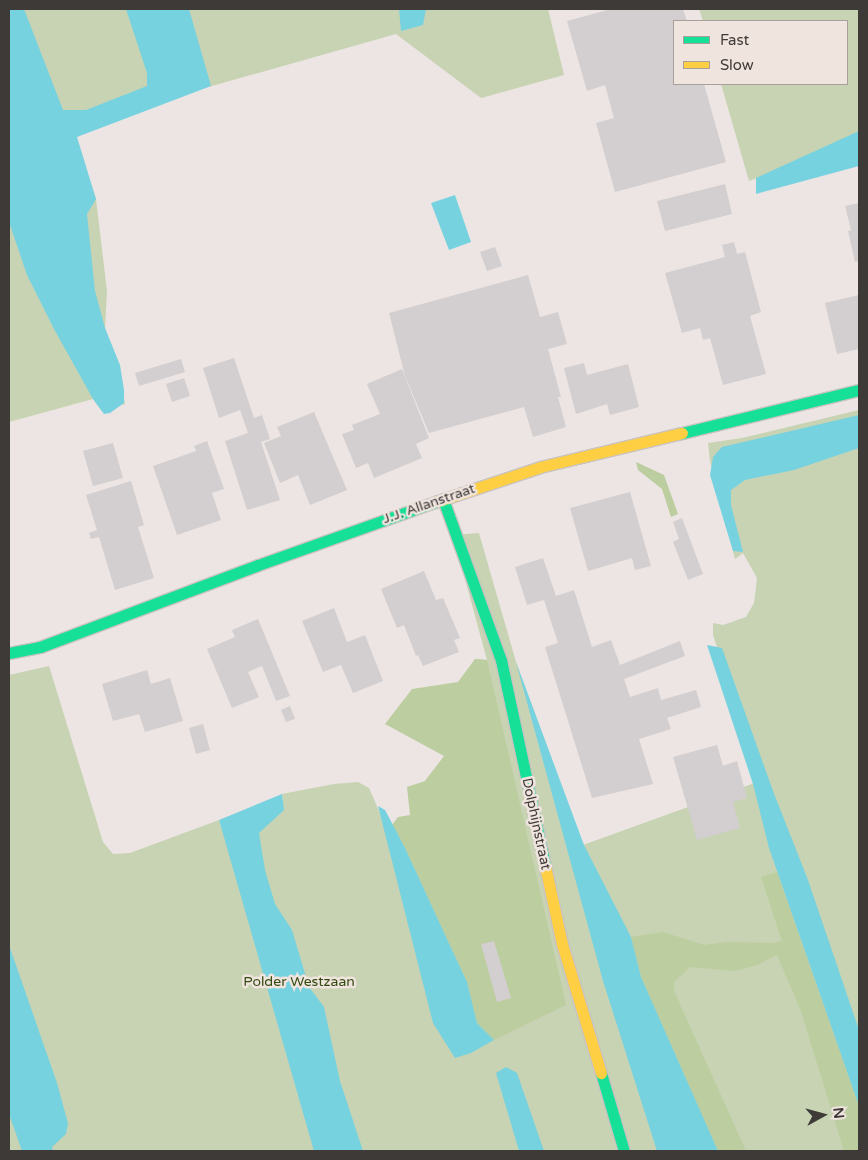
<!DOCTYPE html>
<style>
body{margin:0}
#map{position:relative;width:868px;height:1160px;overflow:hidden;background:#ece5e3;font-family:"Varela Round",sans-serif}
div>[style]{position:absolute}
.green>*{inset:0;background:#c7d3b2}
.forest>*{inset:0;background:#bccd9f}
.water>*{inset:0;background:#77d2e0}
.building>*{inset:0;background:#d3cecf}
.roads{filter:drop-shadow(1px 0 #c9c3c1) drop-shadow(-1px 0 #c9c3c1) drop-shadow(0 1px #c9c3c1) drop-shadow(0 -1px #c9c3c1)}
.fast>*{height:11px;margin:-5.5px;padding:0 5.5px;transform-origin:5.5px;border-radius:5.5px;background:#16e098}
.slow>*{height:11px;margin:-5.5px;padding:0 5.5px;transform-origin:5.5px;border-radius:5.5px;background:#ffcf43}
span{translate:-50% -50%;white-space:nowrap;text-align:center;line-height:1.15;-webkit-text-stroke:5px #f0e4df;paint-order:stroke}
.street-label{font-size:14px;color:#3e3a38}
.park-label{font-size:14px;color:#334a0f}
.frame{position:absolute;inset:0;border:10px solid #3e3a38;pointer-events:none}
.legend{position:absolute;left:673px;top:20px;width:175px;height:65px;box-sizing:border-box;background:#f0e4df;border:1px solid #a9a09c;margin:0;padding:6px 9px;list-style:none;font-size:15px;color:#3e3a38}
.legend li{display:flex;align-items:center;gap:10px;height:25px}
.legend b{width:25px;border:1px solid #a9a09c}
.north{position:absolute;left:798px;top:1090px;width:50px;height:50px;-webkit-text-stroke:4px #f0e4df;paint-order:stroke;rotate:83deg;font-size:14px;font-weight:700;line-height:20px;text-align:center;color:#3e3a38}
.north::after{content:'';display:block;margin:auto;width:18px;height:22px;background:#3e3a38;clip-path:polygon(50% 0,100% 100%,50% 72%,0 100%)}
</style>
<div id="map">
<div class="green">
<div style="clip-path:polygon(9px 9px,548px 9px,564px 75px,481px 98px,396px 34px,67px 127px,96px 199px,107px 291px,105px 329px,119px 365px,125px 404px,101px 410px,93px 399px,9px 422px)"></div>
<div style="clip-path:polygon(699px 9px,859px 9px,859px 137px,749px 181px,721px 84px,847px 84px,847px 21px,703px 21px)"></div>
<div style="clip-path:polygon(859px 410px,859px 1151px,9px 1151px,9px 675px,49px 666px,103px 842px,113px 854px,130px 853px,219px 820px,221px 827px,283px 802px,282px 794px,334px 784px,358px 782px,369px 788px,390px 836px,413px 829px,425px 781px,445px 756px,480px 694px,471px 665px,475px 659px,487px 660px,453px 535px,479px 533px,516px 662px,583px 845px,760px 781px,713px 635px,713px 623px,723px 625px,746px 617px,754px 603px,757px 578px,743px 553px,735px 559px,710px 461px,708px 443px,742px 438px)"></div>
</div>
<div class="forest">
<div style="clip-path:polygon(636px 462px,664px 475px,678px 514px,671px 517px,662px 489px,638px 470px)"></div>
<div style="clip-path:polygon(475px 659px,487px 660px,566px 1005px,494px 1040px,477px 1023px,467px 982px,405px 848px,392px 825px,398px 817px,410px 815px,407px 787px,425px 781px,444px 756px,385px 724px,412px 689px,458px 682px)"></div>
<div style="clip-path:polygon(777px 872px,859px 1106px,859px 1151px,844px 1151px,801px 1011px,777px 955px,757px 965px,735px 971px,690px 967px,674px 982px,674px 991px,746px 1151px,718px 1151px,641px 977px,631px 937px,663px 932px,704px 945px,727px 942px,773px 943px,782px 941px,761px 877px)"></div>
</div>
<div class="water">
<div style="clip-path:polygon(9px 9px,24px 9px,63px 110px,86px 110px,147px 86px,147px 73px,126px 9px,189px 9px,211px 86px,77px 137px,96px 199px,87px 214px,95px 291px,105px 328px,120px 365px,124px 390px,124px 403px,110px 413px,104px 414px,93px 399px,54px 329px,27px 275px,9px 222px)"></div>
<div style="clip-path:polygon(399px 9px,426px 9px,423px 25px,401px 31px)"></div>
<div style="clip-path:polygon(859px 131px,859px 166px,756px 194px,756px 178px)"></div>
<div style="clip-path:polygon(455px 195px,471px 242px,449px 250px,431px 203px)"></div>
<div style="clip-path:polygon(859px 415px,859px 448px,794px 470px,745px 480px,731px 490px,731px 505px,743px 552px,733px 551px,710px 475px,713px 457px,722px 447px)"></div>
<div style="clip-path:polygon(707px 645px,722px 648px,773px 791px,808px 880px,859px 1030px,859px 1106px,769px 848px,753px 784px)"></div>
<div style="clip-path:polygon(516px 662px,584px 845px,631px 937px,641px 977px,718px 1151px,657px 1151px,603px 981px)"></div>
<div style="clip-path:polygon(282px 794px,284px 810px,259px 833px,265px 870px,275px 904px,292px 930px,309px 987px,324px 1007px,340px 1081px,363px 1151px,314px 1151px,219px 820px)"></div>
<div style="clip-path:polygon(378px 806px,385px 810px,405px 848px,447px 939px,467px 982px,477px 1023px,494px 1040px,471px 1053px,455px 1058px,433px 1023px)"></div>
<div style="clip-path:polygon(9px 945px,57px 1083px,68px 1123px,66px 1134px,52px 1147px,53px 1151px,22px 1151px,9px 1114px)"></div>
<div style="clip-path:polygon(506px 1067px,517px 1073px,544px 1151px,519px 1151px,496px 1073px)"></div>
</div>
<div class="building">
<div style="clip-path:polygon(611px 9px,683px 9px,687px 21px,674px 21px,674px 84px,704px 84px,726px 162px,615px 192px,596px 123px,614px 118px,605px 85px,587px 91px,567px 21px)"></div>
<div style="clip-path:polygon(725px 184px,732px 214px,665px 231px,657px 201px)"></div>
<div style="clip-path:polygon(859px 203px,859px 261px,855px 262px,848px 231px,851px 230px,845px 206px)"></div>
<div style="clip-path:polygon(734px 242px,737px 254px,745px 252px,761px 312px,750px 316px,766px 374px,723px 385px,710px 338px,703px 340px,700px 328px,682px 333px,665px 273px,725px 257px,722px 245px)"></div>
<div style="clip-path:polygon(495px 247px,502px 266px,487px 271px,480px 252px)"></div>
<div style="clip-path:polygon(528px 275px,540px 317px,558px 312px,567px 344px,548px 349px,561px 397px,558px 397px,566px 427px,533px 437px,524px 407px,429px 433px,405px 376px,389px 313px)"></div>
<div style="clip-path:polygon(859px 295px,859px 349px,837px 354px,825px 303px)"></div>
<div style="clip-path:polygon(234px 358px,254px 418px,262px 415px,270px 439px,261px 442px,280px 500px,247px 510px,225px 441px,248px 433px,240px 410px,219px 418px,203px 368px)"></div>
<div style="clip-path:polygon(181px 359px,185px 372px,139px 386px,135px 373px)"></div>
<div style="clip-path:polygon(584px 363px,587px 375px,628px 364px,639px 407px,610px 415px,607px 404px,576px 414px,564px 368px)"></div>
<div style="clip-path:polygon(402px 369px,429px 438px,416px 444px,422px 458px,374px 478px,368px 463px,356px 468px,342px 434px,354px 430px,352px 425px,380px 414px,367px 384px)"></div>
<div style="clip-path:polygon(184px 378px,190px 396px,172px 402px,166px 384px)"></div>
<div style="clip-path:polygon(314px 412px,347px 490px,310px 505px,298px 475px,280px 483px,264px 443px,281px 436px,277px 427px)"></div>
<div style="clip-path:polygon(207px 441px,224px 489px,212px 493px,221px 520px,177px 535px,153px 466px,196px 451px,194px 446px)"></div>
<div style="clip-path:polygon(113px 443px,123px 478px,93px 486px,83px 451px)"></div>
<div style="clip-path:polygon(131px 481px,144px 525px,138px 527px,154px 578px,115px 590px,99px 537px,91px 539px,89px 533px,97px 530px,86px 495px)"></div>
<div style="clip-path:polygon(630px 492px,651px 566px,635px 570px,632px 558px,588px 571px,570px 508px)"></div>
<div style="clip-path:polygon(682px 518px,703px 574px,688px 580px,673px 542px,679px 539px,673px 522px)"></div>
<div style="clip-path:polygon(543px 558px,556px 596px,574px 590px,592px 647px,611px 640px,620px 665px,680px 641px,685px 656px,624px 679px,630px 697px,658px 688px,661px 700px,696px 690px,701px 707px,667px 718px,671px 729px,639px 739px,653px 784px,592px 798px,545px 647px,558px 643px,544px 600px,527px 605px,515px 567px)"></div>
<div style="clip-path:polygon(424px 571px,436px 600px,443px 598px,460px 638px,454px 640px,459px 652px,423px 666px,418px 655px,416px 656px,404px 625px,397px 628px,381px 589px)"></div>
<div style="clip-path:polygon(334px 608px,347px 642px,365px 635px,383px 681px,353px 693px,341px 665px,323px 672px,302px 621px)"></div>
<div style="clip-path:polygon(258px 619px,290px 696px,276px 701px,262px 666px,248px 672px,259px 697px,232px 708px,207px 649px,235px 637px,232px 630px)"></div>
<div style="clip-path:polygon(147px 670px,151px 684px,170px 678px,183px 721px,145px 732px,139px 714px,113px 721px,102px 684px)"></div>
<div style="clip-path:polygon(290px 706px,295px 719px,286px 722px,281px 710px)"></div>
<div style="clip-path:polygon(203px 724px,210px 750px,196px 754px,189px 728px)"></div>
<div style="clip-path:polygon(717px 745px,723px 766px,737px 761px,747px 798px,733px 802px,740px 828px,697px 840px,673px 757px)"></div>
<div style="clip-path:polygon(494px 941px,511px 998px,497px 1002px,481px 944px)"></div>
</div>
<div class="roads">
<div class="fast">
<div style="left:682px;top:433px;width:182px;rotate:-13.7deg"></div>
<div style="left:443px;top:499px;width:171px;rotate:70.2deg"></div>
<div style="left:501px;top:660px;width:211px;rotate:77.9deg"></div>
<div style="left:9px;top:653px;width:32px;rotate:-11deg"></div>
<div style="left:40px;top:647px;width:233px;rotate:-20.6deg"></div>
<div style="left:258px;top:565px;width:191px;rotate:-19.6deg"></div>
<div style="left:601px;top:1073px;width:81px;rotate:73.6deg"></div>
</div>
<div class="slow">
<div style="left:438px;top:501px;width:108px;rotate:-18.4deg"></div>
<div style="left:540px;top:467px;width:146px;rotate:-13.5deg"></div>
<div style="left:545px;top:866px;width:80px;rotate:77.7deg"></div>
<div style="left:562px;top:944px;width:135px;rotate:73.2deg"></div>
</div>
</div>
<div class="street-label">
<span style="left:429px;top:504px;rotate:-19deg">J.J. Allanstraat</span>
<span style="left:536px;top:824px;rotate:78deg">Dolphijnstraat</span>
</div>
<div class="park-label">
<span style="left:299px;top:982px">Polder Westzaan</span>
</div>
<div class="frame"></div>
<ul class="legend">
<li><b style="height:6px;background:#16e098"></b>Fast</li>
<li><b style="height:6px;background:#ffcf43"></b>Slow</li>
</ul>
<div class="north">N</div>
</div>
